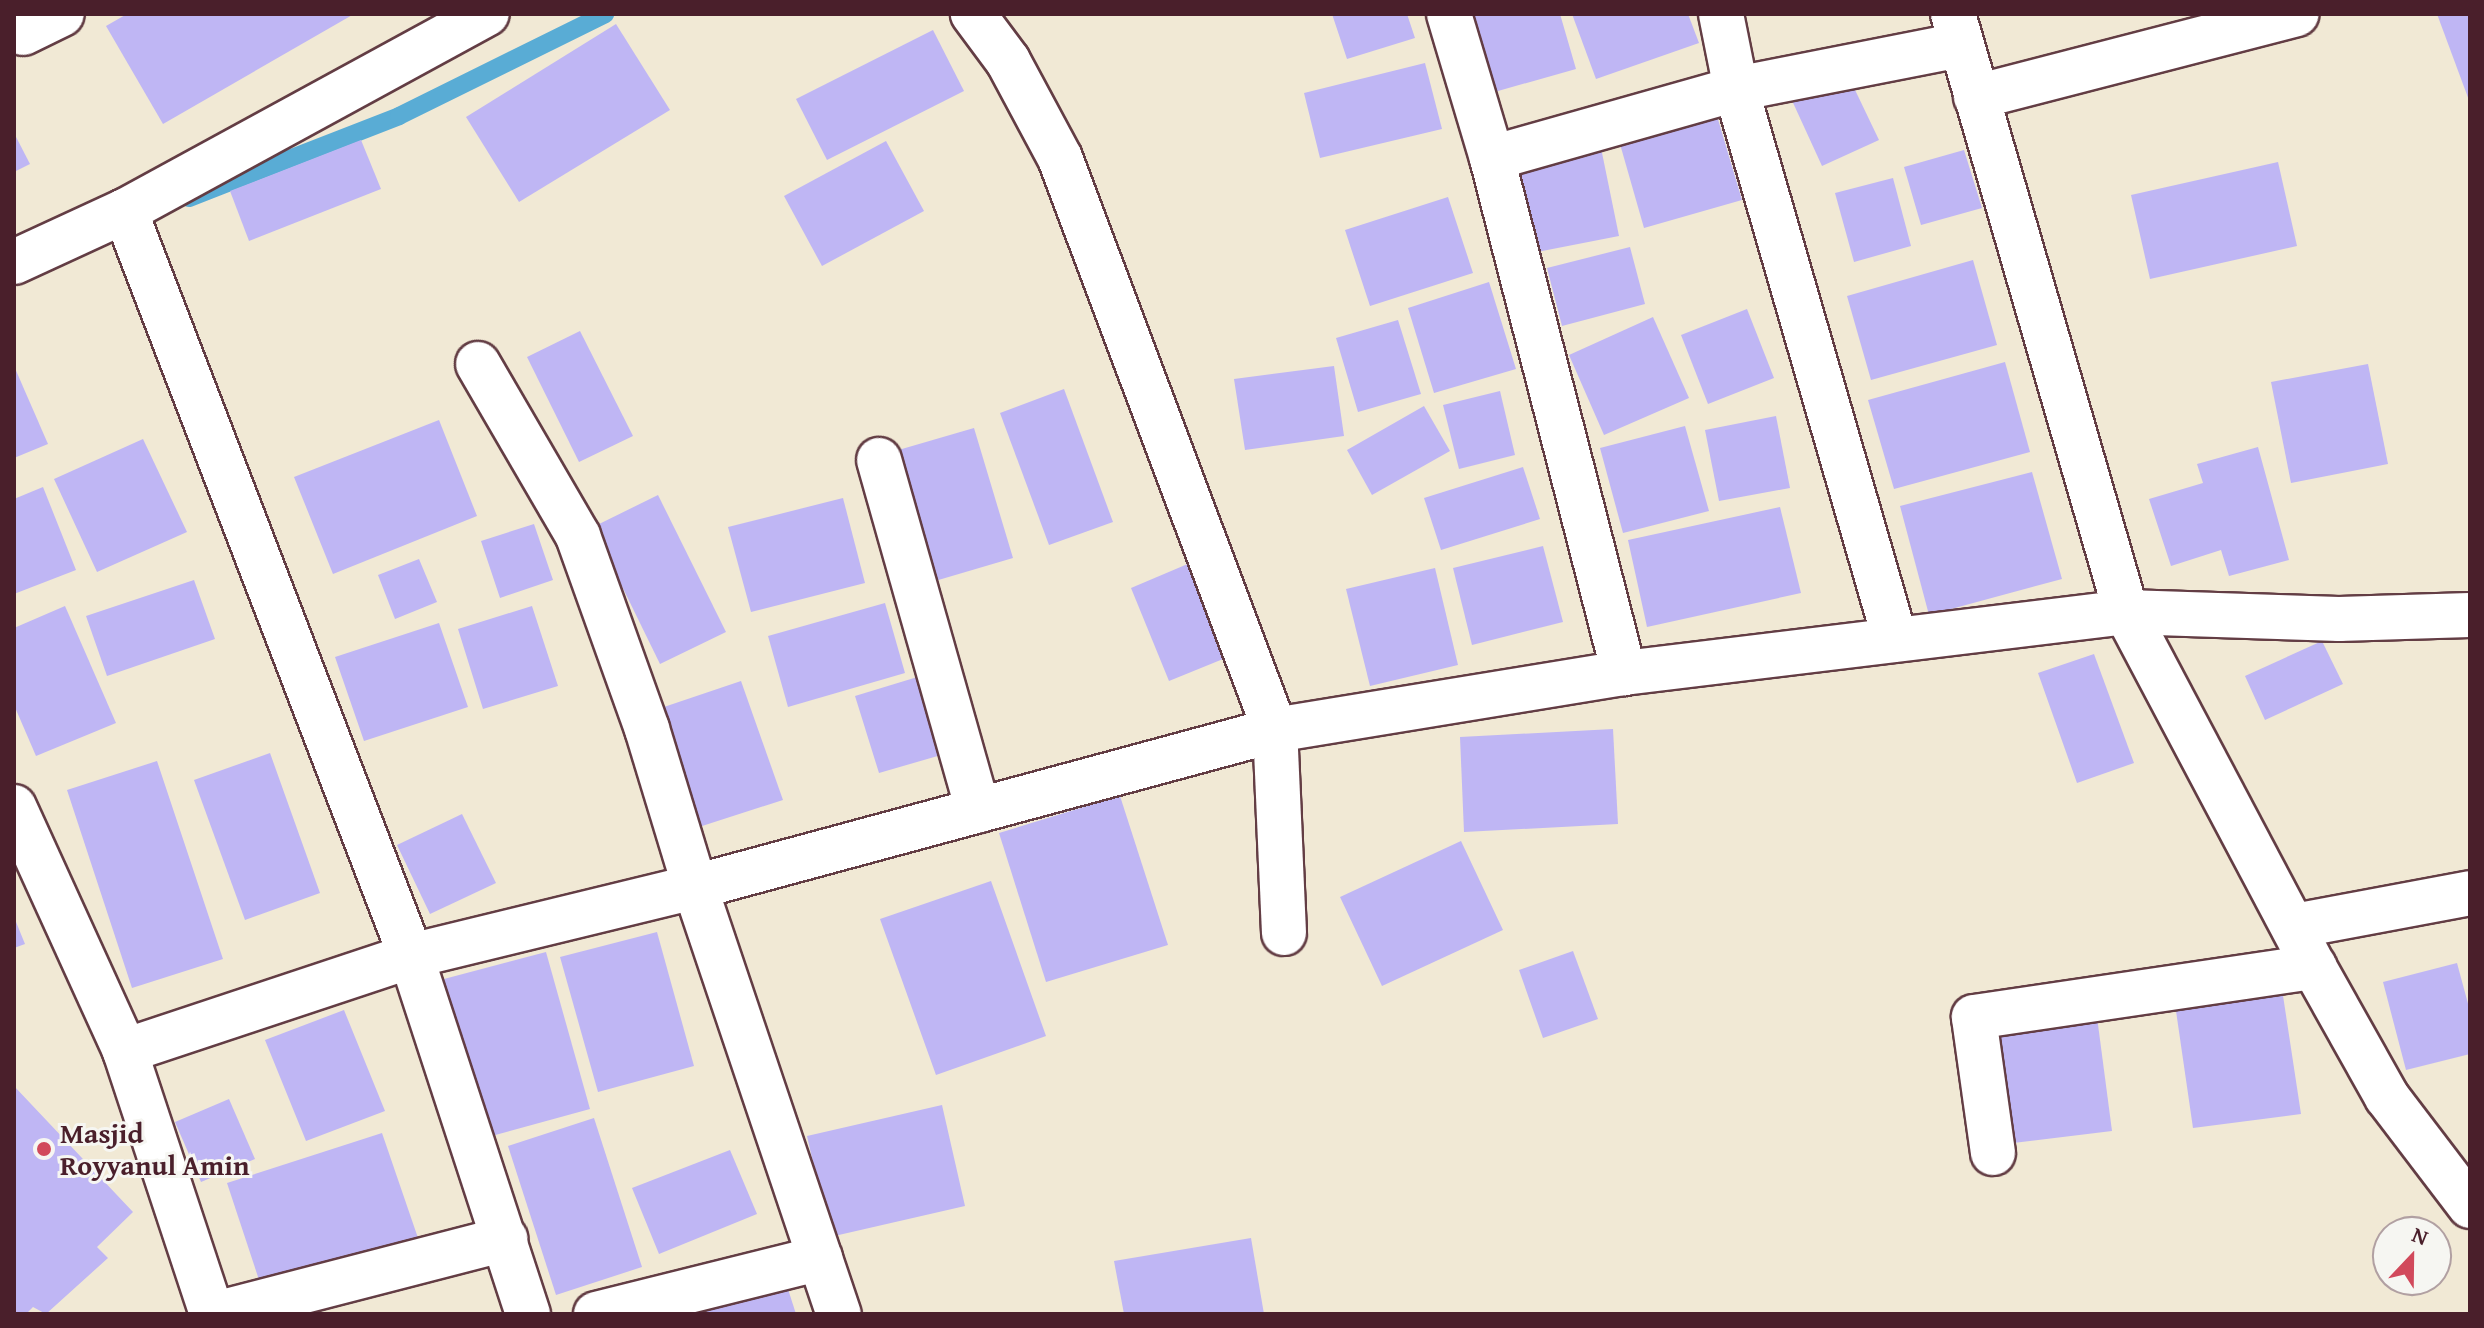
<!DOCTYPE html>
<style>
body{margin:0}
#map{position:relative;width:2484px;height:1328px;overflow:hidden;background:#f1e9d5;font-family:"Gentium Book Plus",serif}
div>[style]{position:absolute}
.stream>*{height:18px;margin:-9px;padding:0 9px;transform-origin:9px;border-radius:9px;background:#59acd5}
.building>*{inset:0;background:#bfb6f4}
.roads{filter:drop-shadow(2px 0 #633d44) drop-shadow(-2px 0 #633d44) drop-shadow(0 2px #633d44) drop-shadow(0 -2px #633d44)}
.street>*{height:44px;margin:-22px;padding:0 22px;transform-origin:22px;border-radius:22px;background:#fff}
.dots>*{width:22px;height:22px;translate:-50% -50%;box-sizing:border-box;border:4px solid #f6f6f2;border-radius:50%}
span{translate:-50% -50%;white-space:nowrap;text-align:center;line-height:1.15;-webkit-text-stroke:6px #f6f6f2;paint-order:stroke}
.poi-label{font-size:28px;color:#4a1f2b;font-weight:700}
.left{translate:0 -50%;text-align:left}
.frame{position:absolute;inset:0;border:16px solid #4a1f2b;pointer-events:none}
.north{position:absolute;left:2372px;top:1216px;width:80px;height:80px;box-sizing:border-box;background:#f6f6f2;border:2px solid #b1a0a2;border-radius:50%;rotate:22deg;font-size:22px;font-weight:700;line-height:32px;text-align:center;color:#4a1f2b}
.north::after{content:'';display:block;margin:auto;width:28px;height:36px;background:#d1495b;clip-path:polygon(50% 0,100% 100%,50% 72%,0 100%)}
</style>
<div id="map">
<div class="stream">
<div style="left:189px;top:198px;width:225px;rotate:-21.3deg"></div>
<div style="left:399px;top:116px;width:230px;rotate:-26.3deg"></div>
</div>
<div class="building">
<div style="clip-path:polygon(127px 14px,354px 14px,163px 124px,106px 26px)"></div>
<div style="clip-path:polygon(1332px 14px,1407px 14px,1415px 38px,1347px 59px)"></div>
<div style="clip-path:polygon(1469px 14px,1560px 14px,1576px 69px,1491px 93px)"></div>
<div style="clip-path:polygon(1572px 14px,1688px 14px,1699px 43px,1596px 79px)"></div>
<div style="clip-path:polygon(2437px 14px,2470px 14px,2470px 103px)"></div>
<div style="clip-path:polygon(616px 24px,670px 110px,519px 202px,466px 117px)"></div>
<div style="clip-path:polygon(933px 30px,964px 91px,827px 160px,796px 99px)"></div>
<div style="clip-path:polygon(1425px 63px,1442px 129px,1320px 158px,1304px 93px)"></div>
<div style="clip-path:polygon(1845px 69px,1879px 140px,1822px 166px,1789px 94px)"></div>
<div style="clip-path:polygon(1717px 116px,1742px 200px,1644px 228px,1620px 144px)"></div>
<div style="clip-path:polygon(14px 133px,30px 164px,14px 172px)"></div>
<div style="clip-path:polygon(361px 140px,381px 189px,249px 241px,230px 191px)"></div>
<div style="clip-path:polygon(886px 141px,924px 211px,822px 266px,784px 196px)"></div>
<div style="clip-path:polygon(1600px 143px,1619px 236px,1532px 253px,1513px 160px)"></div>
<div style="clip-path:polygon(1964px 150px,1982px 208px,1921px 225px,1904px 167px)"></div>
<div style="clip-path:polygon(2278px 162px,2297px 246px,2150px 279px,2131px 195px)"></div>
<div style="clip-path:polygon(1893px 178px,1911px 246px,1854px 262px,1835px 193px)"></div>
<div style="clip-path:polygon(1448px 197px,1473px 273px,1370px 306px,1345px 230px)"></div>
<div style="clip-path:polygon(1630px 247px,1645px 304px,1562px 326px,1547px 268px)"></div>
<div style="clip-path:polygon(1973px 260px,1997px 345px,1871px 380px,1847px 296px)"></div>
<div style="clip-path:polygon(1489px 282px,1516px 369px,1434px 393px,1408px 308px)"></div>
<div style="clip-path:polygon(1747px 309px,1774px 378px,1708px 404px,1681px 335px)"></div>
<div style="clip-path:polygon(1653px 317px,1689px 398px,1604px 435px,1569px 355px)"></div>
<div style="clip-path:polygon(1398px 320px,1421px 394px,1358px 412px,1336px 338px)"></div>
<div style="clip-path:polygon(580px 331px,633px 436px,579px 462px,527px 357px)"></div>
<div style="clip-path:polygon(2005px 362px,2030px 452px,1894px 489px,1868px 400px)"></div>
<div style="clip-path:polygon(2368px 364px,2388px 464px,2291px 483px,2271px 382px)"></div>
<div style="clip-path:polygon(14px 366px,48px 444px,14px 458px)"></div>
<div style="clip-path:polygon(1334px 366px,1344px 436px,1245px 450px,1234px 379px)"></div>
<div style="clip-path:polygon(1064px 389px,1113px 522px,1049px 545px,1000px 413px)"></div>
<div style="clip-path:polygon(1500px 391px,1515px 455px,1459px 469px,1443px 405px)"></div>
<div style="clip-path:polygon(1424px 406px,1450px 451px,1372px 495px,1347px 450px)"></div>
<div style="clip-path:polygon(1776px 416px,1790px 488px,1719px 501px,1705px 430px)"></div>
<div style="clip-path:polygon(439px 420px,477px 516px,333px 574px,294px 477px)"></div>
<div style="clip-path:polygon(1685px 426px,1709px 511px,1623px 533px,1600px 448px)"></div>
<div style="clip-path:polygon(974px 428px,1013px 558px,935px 581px,895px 451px)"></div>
<div style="clip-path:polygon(143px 439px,187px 532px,97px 572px,54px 479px)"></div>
<div style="clip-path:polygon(2258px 447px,2289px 560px,2229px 576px,2221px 550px,2171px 566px,2149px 499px,2203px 483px,2197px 464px)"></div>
<div style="clip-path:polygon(1523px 467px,1540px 519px,1441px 550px,1424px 498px)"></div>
<div style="clip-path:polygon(2032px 472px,2062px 579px,1929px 615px,1900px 506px)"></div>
<div style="clip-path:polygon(43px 487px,76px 570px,14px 594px,14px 499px)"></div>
<div style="clip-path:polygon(658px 495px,726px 632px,660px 664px,593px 527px)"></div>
<div style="clip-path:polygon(843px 498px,865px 583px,751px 612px,728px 527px)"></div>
<div style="clip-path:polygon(1780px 507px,1801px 593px,1647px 627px,1628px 540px)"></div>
<div style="clip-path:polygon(534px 524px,553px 580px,500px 598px,481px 541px)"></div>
<div style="clip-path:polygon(1543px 546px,1563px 622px,1472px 645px,1453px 568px)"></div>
<div style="clip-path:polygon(419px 559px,437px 602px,395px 619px,378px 575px)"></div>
<div style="clip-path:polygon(1190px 563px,1228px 657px,1169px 681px,1131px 588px)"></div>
<div style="clip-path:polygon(1435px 568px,1458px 665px,1370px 686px,1346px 589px)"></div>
<div style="clip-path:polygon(194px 580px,215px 639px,107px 676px,86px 616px)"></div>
<div style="clip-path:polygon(885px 603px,905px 673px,788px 707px,768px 636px)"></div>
<div style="clip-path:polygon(65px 606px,116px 723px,36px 756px,14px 705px,14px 628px)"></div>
<div style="clip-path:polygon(532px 606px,558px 686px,483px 709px,458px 629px)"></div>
<div style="clip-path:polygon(439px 623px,468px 707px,364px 741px,335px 657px)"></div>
<div style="clip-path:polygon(2322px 641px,2343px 684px,2265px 720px,2245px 676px)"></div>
<div style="clip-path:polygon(2094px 654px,2134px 763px,2077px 783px,2038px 673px)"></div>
<div style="clip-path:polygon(924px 675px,948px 753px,879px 773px,855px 696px)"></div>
<div style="clip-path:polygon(741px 681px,783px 800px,699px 827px,658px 709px)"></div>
<div style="clip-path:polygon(1613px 729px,1618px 824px,1464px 832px,1460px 737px)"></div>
<div style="clip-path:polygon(270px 753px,320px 893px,245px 920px,194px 780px)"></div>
<div style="clip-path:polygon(157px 761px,223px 959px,132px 988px,67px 790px)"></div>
<div style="clip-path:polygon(1120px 796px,1168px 945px,1046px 982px,999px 833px)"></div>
<div style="clip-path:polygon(462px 814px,496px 883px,430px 914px,397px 845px)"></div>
<div style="clip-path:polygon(1461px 841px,1503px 930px,1382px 986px,1340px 897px)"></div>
<div style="clip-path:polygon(991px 881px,1046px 1036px,936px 1075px,880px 919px)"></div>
<div style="clip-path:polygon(14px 917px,25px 944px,14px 948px)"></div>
<div style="clip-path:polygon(657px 932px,694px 1066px,598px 1092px,560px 957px)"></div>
<div style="clip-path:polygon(1573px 951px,1598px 1019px,1543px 1038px,1519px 970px)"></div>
<div style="clip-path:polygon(546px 952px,590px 1109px,488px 1137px,444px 979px)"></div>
<div style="clip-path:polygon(2457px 963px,2470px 1011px,2470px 1054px,2406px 1070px,2383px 982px)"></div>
<div style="clip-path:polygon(2282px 989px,2301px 1114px,2193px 1128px,2175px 1004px)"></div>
<div style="clip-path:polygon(344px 1010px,385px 1111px,306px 1141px,265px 1040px)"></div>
<div style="clip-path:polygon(2097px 1017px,2112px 1131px,2005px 1144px,1989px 1030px)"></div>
<div style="clip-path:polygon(14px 1086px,133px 1212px,97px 1247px,108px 1258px,46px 1314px,33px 1307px,26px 1314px,14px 1314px)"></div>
<div style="clip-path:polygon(229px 1099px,255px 1159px,201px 1182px,175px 1122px)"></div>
<div style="clip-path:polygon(942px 1105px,965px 1206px,830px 1237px,807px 1136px)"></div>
<div style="clip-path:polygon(594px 1118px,642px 1267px,556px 1295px,508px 1146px)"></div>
<div style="clip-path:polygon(382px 1133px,418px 1238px,262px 1289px,227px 1183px)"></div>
<div style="clip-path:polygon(730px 1150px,757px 1214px,659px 1254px,632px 1188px)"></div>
<div style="clip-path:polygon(1251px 1238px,1264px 1314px,1124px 1314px,1114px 1261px)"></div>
<div style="clip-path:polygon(787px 1286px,796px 1314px,697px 1314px,697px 1313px)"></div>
</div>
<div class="roads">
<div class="street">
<div style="left:1449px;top:14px;width:150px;rotate:73.4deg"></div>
<div style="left:1492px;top:158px;width:532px;rotate:75.62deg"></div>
<div style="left:1721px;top:14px;width:76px;rotate:78.7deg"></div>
<div style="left:1736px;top:89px;width:573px;rotate:73.88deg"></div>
<div style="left:1953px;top:14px;width:623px;rotate:73.86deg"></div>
<div style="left:2126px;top:612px;width:402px;rotate:62.1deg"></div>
<div style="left:2314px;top:967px;width:149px;rotate:60.7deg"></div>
<div style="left:2387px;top:1097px;width:137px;rotate:52.7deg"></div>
<div style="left:23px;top:33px;width:43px;rotate:-26deg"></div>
<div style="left:1976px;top:97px;width:331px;rotate:-14.5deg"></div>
<div style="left:1492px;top:158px;width:254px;rotate:-15.8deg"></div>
<div style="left:1736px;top:89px;width:229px;rotate:-11.1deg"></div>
<div style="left:125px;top:211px;width:798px;rotate:69deg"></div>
<div style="left:411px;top:956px;width:377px;rotate:71.9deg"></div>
<div style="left:14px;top:262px;width:122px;rotate:-24.7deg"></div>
<div style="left:125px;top:211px;width:412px;rotate:-28.6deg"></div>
<div style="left:478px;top:364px;width:199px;rotate:59.8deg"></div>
<div style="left:578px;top:536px;width:205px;rotate:70.3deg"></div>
<div style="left:647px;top:729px;width:165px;rotate:73.1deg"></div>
<div style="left:695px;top:887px;width:451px;rotate:71.4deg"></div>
<div style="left:879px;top:460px;width:364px;rotate:74.2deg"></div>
<div style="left:14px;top:807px;width:268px;rotate:65.5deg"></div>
<div style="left:125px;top:1051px;width:277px;rotate:71.7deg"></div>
<div style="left:2294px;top:926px;width:179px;rotate:-10.6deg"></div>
<div style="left:1284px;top:933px;width:203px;rotate:-92.5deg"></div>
<div style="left:1275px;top:730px;width:354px;rotate:-9.3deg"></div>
<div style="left:1624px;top:673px;width:506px;rotate:-6.93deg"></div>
<div style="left:2126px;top:612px;width:213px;rotate:1.9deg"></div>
<div style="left:2339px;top:619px;width:131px;rotate:-1.7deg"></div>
<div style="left:125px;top:1051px;width:301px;rotate:-18.4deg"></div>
<div style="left:411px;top:956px;width:292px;rotate:-13.7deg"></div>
<div style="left:695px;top:887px;width:601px;rotate:-15.15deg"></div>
<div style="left:1275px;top:730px;width:611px;rotate:-110.6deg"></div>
<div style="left:1060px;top:158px;width:110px;rotate:-118.2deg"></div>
<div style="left:1008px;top:61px;width:59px;rotate:-126.7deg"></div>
<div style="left:1993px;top:1153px;width:137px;rotate:-98deg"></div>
<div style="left:1974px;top:1017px;width:344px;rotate:-8.4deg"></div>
<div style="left:215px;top:1314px;width:300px;rotate:-14.5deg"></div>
<div style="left:596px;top:1314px;width:231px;rotate:-14deg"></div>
</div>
</div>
<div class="dots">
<div style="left:44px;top:1149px;background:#d1495b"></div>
</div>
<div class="poi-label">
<span class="left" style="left:60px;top:1149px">Masjid<br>Royyanul Amin</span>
</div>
<div class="frame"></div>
<div class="north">N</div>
</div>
